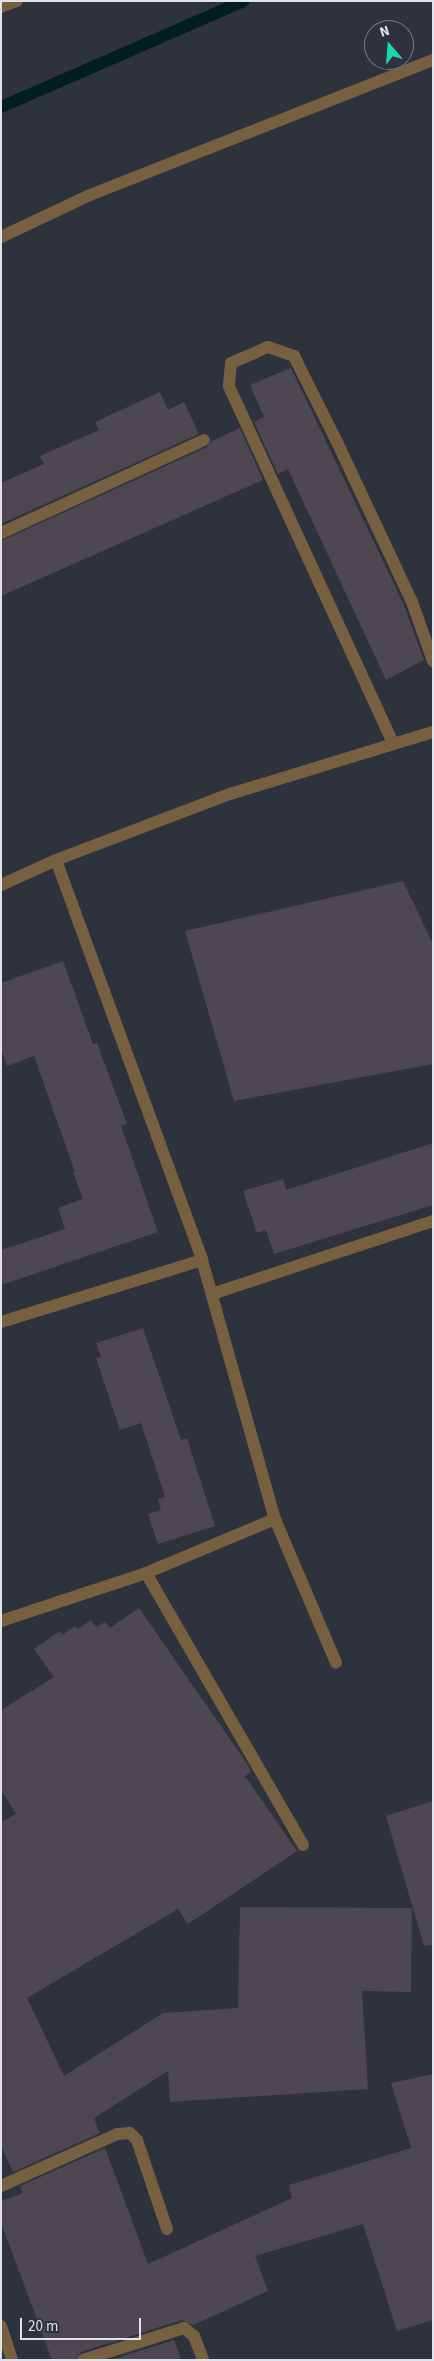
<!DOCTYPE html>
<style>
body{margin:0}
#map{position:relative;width:434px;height:2361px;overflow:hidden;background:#2e323c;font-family:"Source Sans 3",sans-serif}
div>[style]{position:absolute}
.stream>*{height:12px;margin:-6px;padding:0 6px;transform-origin:6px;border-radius:6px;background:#011f21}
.building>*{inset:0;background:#4d4752}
.service>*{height:12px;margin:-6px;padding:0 6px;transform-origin:6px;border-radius:6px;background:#766040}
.minor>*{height:12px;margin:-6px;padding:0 6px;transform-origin:6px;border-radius:6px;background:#766040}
.tertiary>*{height:12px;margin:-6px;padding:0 6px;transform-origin:6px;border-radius:6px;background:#766040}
span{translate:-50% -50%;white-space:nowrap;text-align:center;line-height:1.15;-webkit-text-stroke:4px #2e323c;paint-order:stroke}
.frame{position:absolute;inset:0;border:2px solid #e0e3ea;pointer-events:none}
.north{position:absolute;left:364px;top:20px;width:50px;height:50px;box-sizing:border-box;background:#2e323c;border:1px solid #757982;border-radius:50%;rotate:342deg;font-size:14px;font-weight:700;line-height:20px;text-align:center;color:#e0e3ea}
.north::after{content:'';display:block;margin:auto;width:18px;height:22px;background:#1cd5b1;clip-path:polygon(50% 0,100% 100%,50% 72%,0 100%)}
.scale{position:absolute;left:20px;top:2318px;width:121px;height:22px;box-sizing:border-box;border:2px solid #e0e3ea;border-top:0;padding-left:6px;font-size:15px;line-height:18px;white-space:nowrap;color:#e0e3ea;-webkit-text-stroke:4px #2e323c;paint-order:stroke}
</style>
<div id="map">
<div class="stream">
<div style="left:1px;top:107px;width:265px;rotate:-23.6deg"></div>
</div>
<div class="building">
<div style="clip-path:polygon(291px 368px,404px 605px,424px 660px,386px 680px,288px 469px,278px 474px,254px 422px,264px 417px,250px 385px)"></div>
<div style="clip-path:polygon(160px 392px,168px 410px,184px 402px,199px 434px,1px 524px,1px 483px,44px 464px,40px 456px,99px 430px,95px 422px)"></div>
<div style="clip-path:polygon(240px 428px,263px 480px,1px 596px,1px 541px,207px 447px,212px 441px)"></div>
<div style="clip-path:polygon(403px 881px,433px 944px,433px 1064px,234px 1101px,185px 931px)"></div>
<div style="clip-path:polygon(63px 961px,93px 1044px,97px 1043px,127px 1124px,121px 1126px,158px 1232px,1px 1285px,1px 1250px,65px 1229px,58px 1208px,83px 1199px,73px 1172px,75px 1172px,34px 1056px,7px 1066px,1px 1049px,1px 983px)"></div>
<div style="clip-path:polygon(433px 1143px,433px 1205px,274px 1254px,266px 1230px,257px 1233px,243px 1191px,283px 1179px,286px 1190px)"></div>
<div style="clip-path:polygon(143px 1328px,181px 1440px,187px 1438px,215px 1526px,158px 1544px,148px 1514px,161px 1510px,158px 1499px,165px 1497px,141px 1423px,120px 1430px,96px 1358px,101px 1357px,96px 1343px)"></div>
<div style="clip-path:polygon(139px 1608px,248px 1765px,251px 1772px,245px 1776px,297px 1851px,188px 1924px,178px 1909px,27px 1998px,64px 2076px,163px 2013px,238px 2008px,240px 1907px,412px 1908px,411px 1992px,362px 1991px,368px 2089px,170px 2102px,168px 2071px,94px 2118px,100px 2133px,13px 2172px,1px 2146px,1px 1822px,16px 1814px,1px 1790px,1px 1710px,54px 1677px,34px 1649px,60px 1631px,62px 1635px,75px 1626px,78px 1629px,91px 1620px,96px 1627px,105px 1622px,110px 1628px)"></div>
<div style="clip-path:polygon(433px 1801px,433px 1945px,424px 1946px,386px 1816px)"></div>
<div style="clip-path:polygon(433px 2074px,433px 2320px,397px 2331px,363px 2224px,255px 2256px,268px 2291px,193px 2325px,182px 2320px,81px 2352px,75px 2360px,52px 2360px,1px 2223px,1px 2201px,23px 2193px,20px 2186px,105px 2148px,148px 2264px,292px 2198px,289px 2185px,411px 2148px,391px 2083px)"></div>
<div style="clip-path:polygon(174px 2340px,181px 2360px,111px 2360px)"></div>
</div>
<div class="service">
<div style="left:1px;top:533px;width:223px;rotate:-24.6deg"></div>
<div style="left:393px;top:743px;width:393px;rotate:-114.7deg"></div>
<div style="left:229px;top:386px;width:23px;rotate:-85deg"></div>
<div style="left:231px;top:363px;width:40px;rotate:-23.4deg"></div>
<div style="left:268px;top:347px;width:28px;rotate:19deg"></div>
<div style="left:294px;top:356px;width:98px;rotate:63.4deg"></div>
<div style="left:338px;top:444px;width:174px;rotate:64.9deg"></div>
<div style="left:412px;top:602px;width:63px;rotate:70.4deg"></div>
</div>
<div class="minor">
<div style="left:1px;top:7px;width:17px;rotate:-21deg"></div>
<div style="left:1px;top:237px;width:98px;rotate:-25.3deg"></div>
<div style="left:90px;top:195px;width:369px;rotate:-21.5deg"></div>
<div style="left:56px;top:860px;width:426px;rotate:69.9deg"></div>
<div style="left:202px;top:1260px;width:269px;rotate:74.3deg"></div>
<div style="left:275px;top:1519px;width:156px;rotate:67deg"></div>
<div style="left:1px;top:885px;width:60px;rotate:-24.4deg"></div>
<div style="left:56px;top:860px;width:186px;rotate:-20.8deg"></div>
<div style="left:230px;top:794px;width:212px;rotate:-17deg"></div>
<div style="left:212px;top:1294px;width:233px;rotate:-18.3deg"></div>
<div style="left:1px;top:1322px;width:210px;rotate:-17.1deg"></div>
<div style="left:275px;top:1519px;width:140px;rotate:157.3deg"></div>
<div style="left:146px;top:1573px;width:314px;rotate:60deg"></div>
<div style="left:1px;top:1621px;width:153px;rotate:-18.3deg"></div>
<div style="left:1px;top:2186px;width:127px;rotate:-24.1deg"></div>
<div style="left:117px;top:2134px;width:13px;rotate:-4deg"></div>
<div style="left:130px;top:2133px;width:10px;rotate:45deg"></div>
<div style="left:137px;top:2140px;width:94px;rotate:71.4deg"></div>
<div style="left:83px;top:2360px;width:106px;rotate:-17.6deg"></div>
<div style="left:184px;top:2328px;width:13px;rotate:39deg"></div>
<div style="left:194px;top:2336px;width:26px;rotate:69deg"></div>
</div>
<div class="tertiary">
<div style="left:1px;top:2326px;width:36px;rotate:72deg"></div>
</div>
<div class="frame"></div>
<div class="north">N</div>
<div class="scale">20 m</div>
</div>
